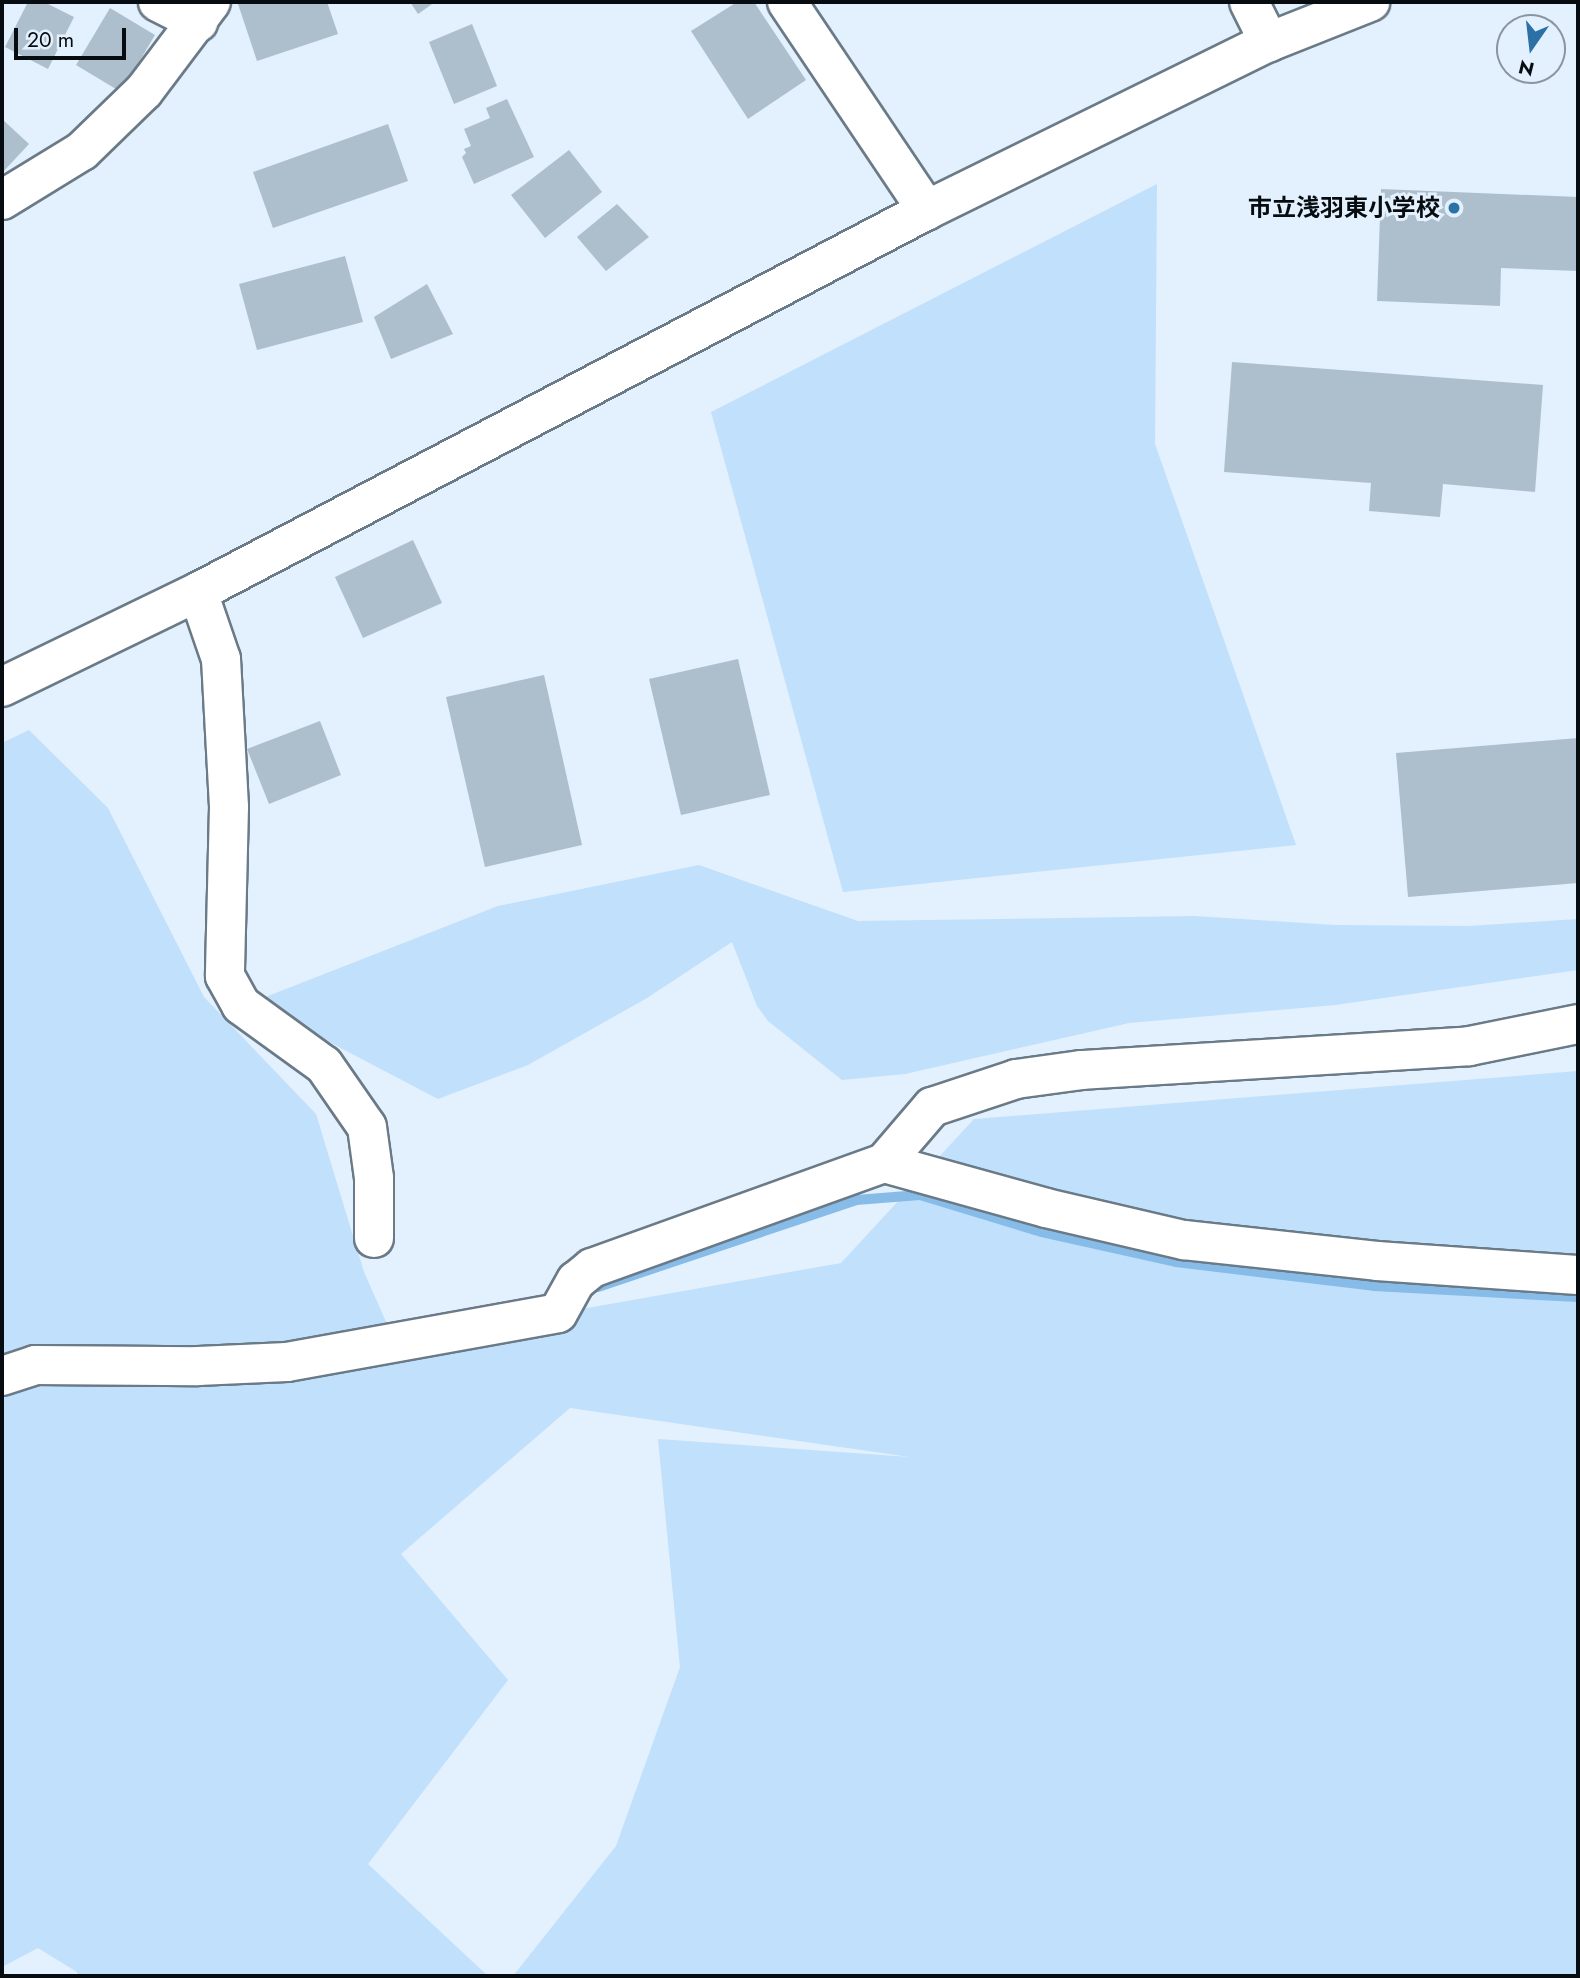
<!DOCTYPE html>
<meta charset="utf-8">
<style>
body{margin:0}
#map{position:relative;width:1580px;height:1978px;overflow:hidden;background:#e3f0fd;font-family:Jost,"Noto Sans JP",sans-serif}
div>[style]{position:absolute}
.green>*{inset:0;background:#c1e0fb}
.stream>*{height:10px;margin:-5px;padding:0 5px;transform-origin:5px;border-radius:5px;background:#87bbe8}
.building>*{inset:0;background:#adbecd}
.roads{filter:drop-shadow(2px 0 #6a7a87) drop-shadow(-2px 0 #6a7a87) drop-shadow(0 2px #6a7a87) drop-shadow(0 -2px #6a7a87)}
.minor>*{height:38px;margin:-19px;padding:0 19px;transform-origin:19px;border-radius:19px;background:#fff}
.dots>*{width:19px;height:19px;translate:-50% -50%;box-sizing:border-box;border:4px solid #e3f0fd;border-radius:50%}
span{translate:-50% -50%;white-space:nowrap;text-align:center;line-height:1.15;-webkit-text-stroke:6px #e3f0fd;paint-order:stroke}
.poi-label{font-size:24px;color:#070c11;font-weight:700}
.right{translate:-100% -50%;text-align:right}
.frame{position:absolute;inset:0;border:4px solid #070c11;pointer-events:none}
.north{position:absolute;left:1496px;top:14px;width:70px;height:70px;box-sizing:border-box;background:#e3f0fd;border:2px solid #8b959f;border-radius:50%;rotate:194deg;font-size:19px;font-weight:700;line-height:28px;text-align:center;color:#070c11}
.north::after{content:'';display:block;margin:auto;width:24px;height:32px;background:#2c71a6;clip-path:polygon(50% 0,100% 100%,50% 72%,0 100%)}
.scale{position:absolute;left:14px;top:28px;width:112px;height:32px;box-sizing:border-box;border:4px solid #070c11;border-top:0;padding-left:9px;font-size:21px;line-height:24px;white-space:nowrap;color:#070c11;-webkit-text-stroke:5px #e3f0fd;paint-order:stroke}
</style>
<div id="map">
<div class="green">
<div style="clip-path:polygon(1157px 184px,1155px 444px,1296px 845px,843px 892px,711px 412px)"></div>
<div style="clip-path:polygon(29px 730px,108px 808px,204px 997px,316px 1114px,364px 1272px,395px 1342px,841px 1263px,974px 1119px,1578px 1071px,1578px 1976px,513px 1976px,616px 1846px,680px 1667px,658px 1439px,910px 1457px,570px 1408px,401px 1554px,508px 1680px,368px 1864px,488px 1976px,78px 1976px,77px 1972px,38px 1948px,2px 1967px,2px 743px)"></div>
<div style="clip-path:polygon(699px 865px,858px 921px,1195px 916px,1334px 925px,1470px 926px,1578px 919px,1578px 970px,1335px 1005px,1129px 1023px,905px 1074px,842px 1080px,768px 1021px,757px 1006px,732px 942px,647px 998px,528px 1065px,438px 1099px,253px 1002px,498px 906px)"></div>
</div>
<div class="stream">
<div style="left:598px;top:1287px;width:272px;rotate:-18.6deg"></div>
<div style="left:856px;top:1200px;width:64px;rotate:-4.5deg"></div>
<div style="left:920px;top:1195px;width:127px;rotate:16.9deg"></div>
<div style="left:1042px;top:1232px;width:137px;rotate:12.6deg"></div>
<div style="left:1176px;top:1262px;width:199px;rotate:6.9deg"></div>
<div style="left:1374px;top:1286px;width:204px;rotate:3.1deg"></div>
</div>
<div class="building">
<div style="clip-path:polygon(28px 2px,44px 2px,74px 17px,48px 69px,5px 47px)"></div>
<div style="clip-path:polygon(244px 2px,327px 2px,338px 34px,257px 61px,238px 4px)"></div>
<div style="clip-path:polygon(410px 2px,435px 2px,418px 14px)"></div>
<div style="clip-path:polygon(737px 2px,754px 2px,806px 80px,748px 119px,691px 31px)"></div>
<div style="clip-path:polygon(110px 8px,155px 35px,121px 92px,76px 65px)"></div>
<div style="clip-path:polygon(472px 24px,497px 86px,454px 104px,429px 42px)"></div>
<div style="clip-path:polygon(507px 99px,534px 157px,474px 184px,462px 157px,466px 153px,464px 149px,471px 146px,464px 129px,490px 118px,486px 108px)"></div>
<div style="clip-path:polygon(2px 119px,29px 144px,2px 173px)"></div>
<div style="clip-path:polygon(388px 124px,408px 181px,273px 228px,253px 172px)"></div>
<div style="clip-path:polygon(569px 150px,602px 192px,545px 238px,511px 195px)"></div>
<div style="clip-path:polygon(1381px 189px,1578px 197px,1578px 271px,1501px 268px,1500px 306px,1377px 301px)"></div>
<div style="clip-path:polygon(617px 204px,649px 237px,606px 271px,577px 237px)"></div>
<div style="clip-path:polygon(345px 256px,363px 322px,257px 350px,239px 284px)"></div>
<div style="clip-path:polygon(427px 284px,453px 334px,391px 359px,374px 317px)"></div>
<div style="clip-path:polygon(1232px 362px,1543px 385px,1535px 492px,1443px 484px,1440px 517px,1369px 511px,1371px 483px,1224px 472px)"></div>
<div style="clip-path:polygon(413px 540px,442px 603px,363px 638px,335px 577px)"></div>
<div style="clip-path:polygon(738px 659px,770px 795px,681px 815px,649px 679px)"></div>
<div style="clip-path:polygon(544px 675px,582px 845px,485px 867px,446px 697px)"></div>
<div style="clip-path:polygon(320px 721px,341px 775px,269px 804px,247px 749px)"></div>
<div style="clip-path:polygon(1578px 738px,1578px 883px,1408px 897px,1396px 753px)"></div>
</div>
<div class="roads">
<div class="minor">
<div style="left:158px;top:2px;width:45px;rotate:26.6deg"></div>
<div style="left:787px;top:2px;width:251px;rotate:56.1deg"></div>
<div style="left:1249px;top:2px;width:45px;rotate:63.4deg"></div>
<div style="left:2px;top:200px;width:94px;rotate:-31.5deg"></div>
<div style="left:82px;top:151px;width:86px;rotate:-44.1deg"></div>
<div style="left:144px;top:91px;width:111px;rotate:-53deg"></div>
<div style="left:198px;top:592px;width:71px;rotate:71.1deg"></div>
<div style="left:221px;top:659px;width:148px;rotate:86.9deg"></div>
<div style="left:229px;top:807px;width:169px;rotate:91.4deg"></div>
<div style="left:225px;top:976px;width:33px;rotate:61deg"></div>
<div style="left:241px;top:1005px;width:102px;rotate:35.9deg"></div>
<div style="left:324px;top:1065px;width:75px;rotate:55.3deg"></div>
<div style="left:367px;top:1127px;width:51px;rotate:82.2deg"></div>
<div style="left:374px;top:1178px;width:60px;rotate:90deg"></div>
<div style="left:2px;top:687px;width:218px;rotate:-25.9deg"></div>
<div style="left:198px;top:592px;width:823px;rotate:-27.65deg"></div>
<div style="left:927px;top:210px;width:381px;rotate:-26.2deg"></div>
<div style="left:1269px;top:42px;width:109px;rotate:-21.6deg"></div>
<div style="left:884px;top:1163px;width:168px;rotate:15.5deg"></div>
<div style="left:1046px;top:1208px;width:142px;rotate:13.1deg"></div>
<div style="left:1184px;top:1240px;width:194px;rotate:6.2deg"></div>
<div style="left:1377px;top:1261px;width:201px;rotate:4deg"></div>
<div style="left:2px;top:1376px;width:35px;rotate:-18deg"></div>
<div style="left:35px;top:1365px;width:163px;rotate:0.4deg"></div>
<div style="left:198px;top:1366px;width:89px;rotate:-2.6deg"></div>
<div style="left:287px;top:1362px;width:275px;rotate:-10.2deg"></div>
<div style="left:558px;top:1313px;width:37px;rotate:-61deg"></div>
<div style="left:576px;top:1281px;width:21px;rotate:-39deg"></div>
<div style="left:592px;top:1268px;width:310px;rotate:-19.8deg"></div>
<div style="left:884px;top:1163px;width:74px;rotate:-49.4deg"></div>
<div style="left:932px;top:1107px;width:89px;rotate:-18.4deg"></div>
<div style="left:1016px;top:1079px;width:67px;rotate:-7.8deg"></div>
<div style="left:1082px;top:1070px;width:388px;rotate:-3.5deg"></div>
<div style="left:1469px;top:1046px;width:111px;rotate:-11.4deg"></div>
</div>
</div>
<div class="dots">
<div style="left:1454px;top:208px;background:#2c71a6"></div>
</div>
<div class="poi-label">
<span class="right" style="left:1440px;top:208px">市立浅羽東小学校</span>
</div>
<div class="frame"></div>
<div class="north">N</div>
<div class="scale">20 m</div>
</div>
